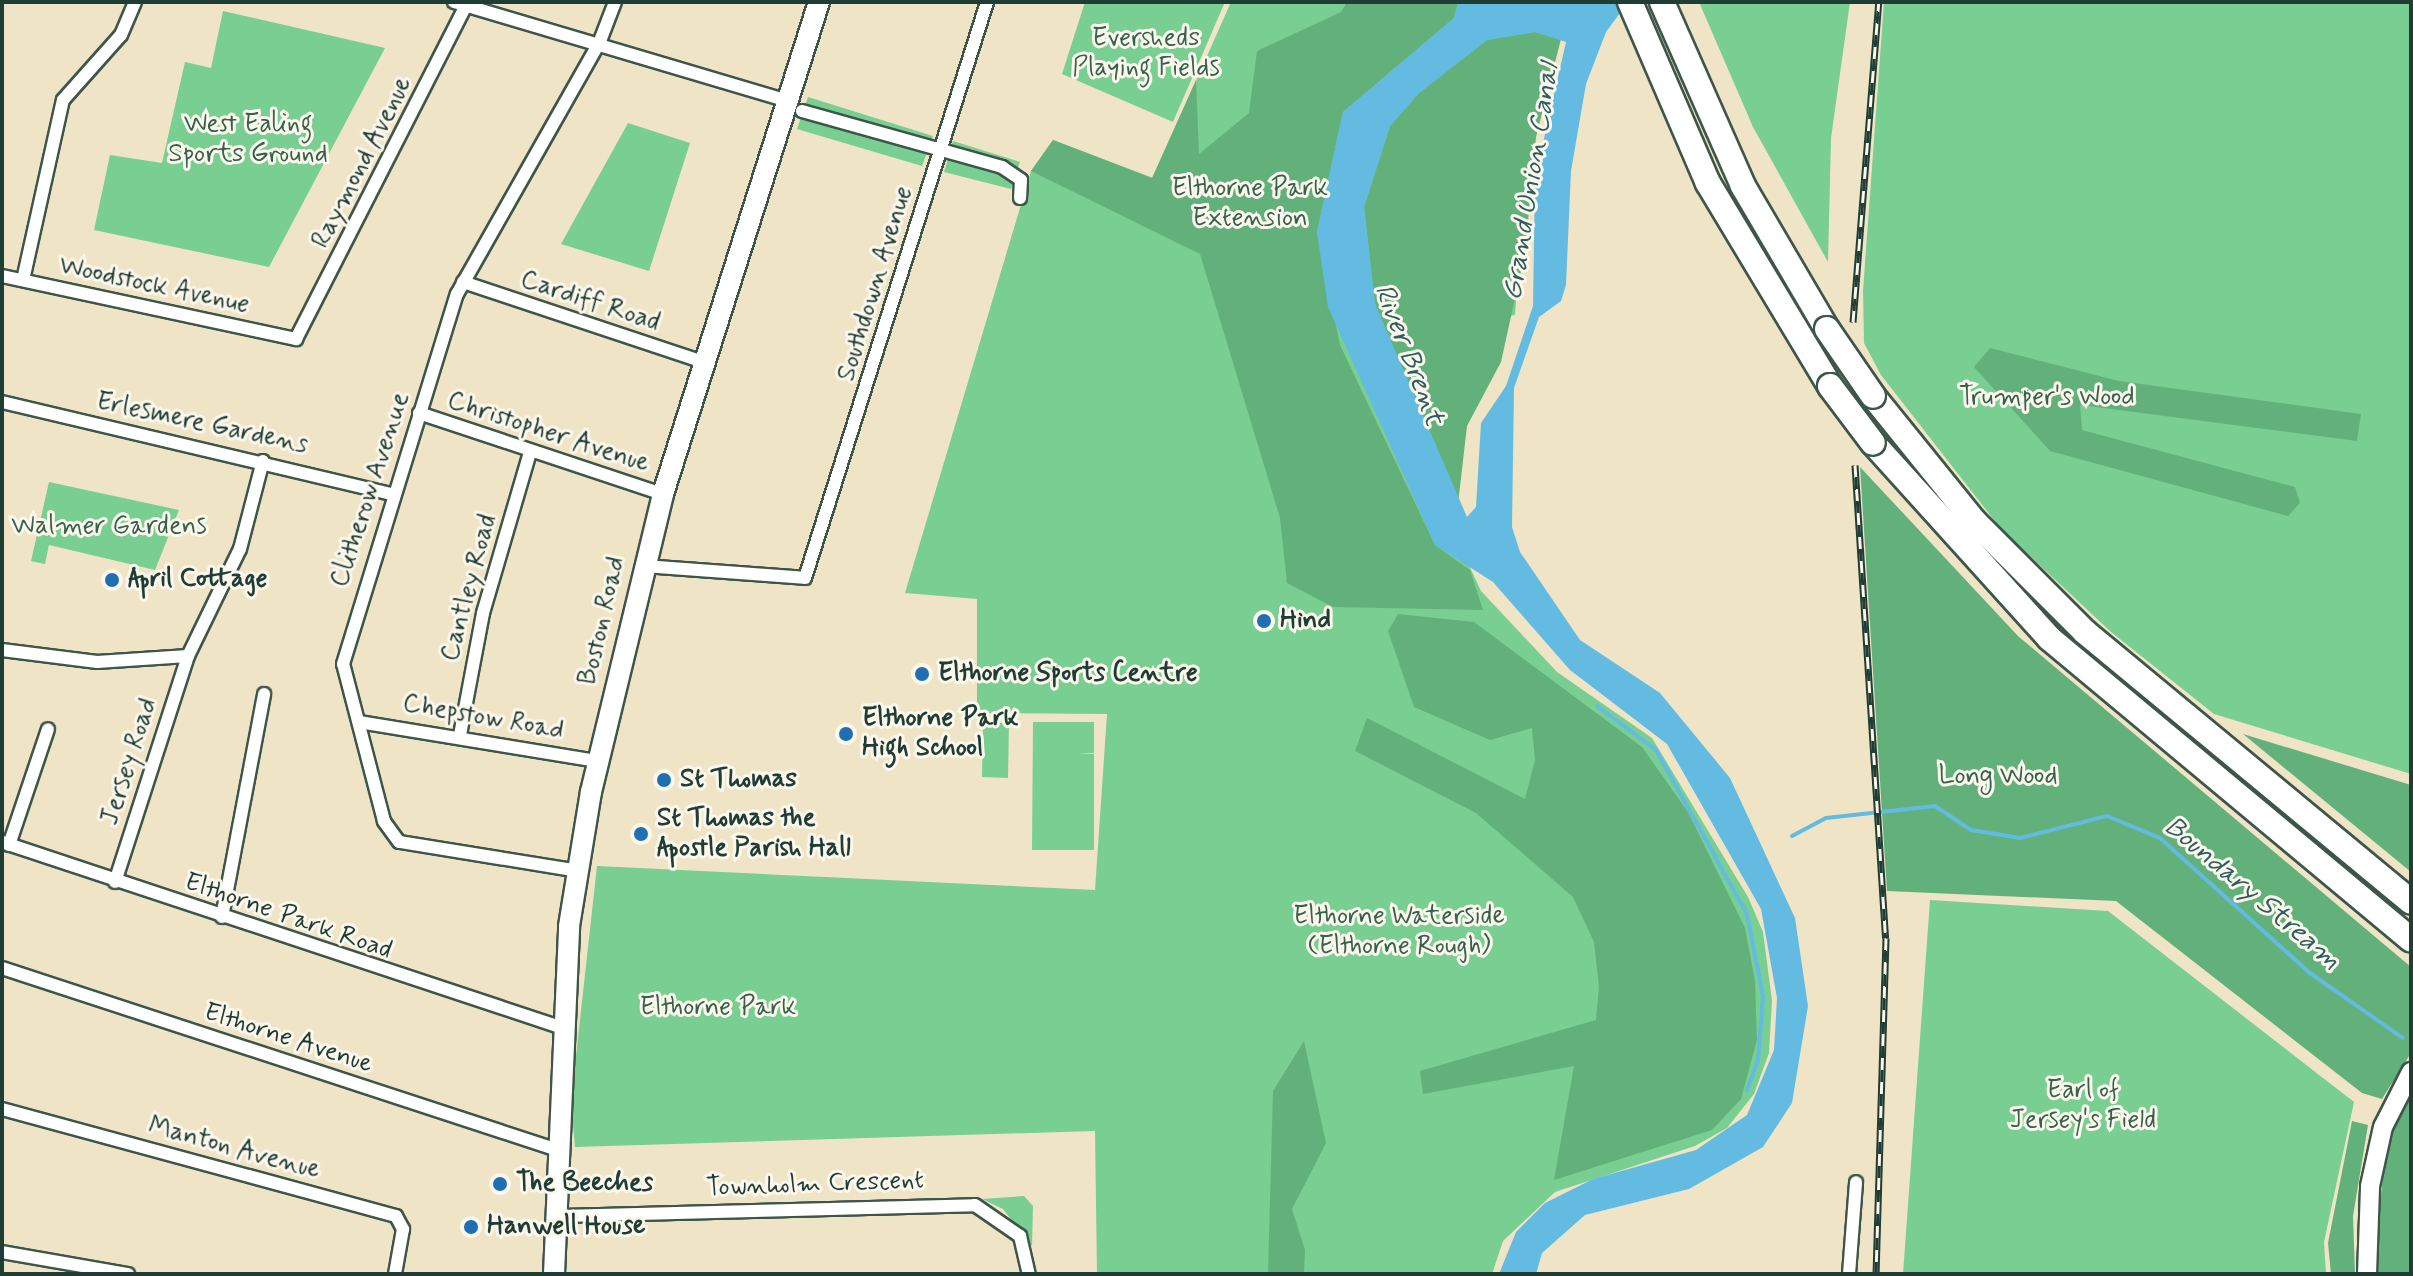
<!DOCTYPE html>
<style>
body{margin:0}
#map{position:relative;width:2413px;height:1276px;overflow:hidden;background:#f0e4c7;font-family:Mynerve,sans-serif}
div>[style]{position:absolute}
.green>*{inset:0;background:#79ce91}
.forest>*{inset:0;background:#62b17b}
.water>*{inset:0;background:#64bbe1}
.stream>*{height:4px;margin:-2px;padding:0 2px;transform-origin:2px;border-radius:2px;background:#64bbe1}
.roads{filter:drop-shadow(2px 0 #3e564a) drop-shadow(-2px 0 #3e564a) drop-shadow(0 2px #3e564a) drop-shadow(0 -2px #3e564a)}
.minor>*{height:12px;margin:-6px;padding:0 6px;transform-origin:6px;border-radius:6px;background:#fff}
.secondary>*{height:18px;margin:-9px;padding:0 9px;transform-origin:9px;border-radius:9px;background:#fff}
.primary>*{height:20px;margin:-10px;padding:0 10px;transform-origin:10px;border-radius:10px;background:#fff}
.motorway>*{height:24px;margin:-12px;padding:0 12px;transform-origin:12px;border-radius:12px;background:#fff}
.rail>*{height:7px;margin-top:-3.5px;transform-origin:0;background:repeating-linear-gradient(90deg,#fbf7ec 0 12px,#1f3d34 0 24px);box-sizing:border-box;border-block:2px solid #1f3d34}
.bridges{filter:drop-shadow(2px 0 #3e564a) drop-shadow(-2px 0 #3e564a) drop-shadow(0 2px #3e564a) drop-shadow(0 -2px #3e564a)}
.motorway-bridge>*{height:24px;margin:-12px;padding:0 12px;transform-origin:12px;border-radius:12px;background:#fff}
.dots>*{width:22px;height:22px;translate:-50% -50%;box-sizing:border-box;border:4px solid #fbf7ec;border-radius:50%}
span{translate:-50% -50%;white-space:nowrap;text-align:center;line-height:1.15;-webkit-text-stroke:6px #fbf7ec;paint-order:stroke}
.park-label{font-size:26px;color:#36614b}
.street-label{font-size:26px;color:#1f3d34}
.poi-label{font-size:26px;color:#1f3d34;font-weight:700}
.left{translate:0 -50%;text-align:left}
.water-label{font-size:28px;color:#305c5f;font-style:italic}
.frame{position:absolute;inset:0;border:4px solid #1f3d34;pointer-events:none}
</style>
<div id="map">
<div class="green">
<div style="clip-path:polygon(1085px 2px,1225px 2px,1173px 122px,1062px 74px)"></div>
<div style="clip-path:polygon(1231px 2px,1573px 2px,1528px 134px,1515px 315px,1363px 337px,1481px 591px,1557px 672px,1652px 738px,1748px 897px,1763px 932px,1772px 1001px,1769px 1053px,1754px 1094px,1727px 1128px,1695px 1146px,1555px 1192px,1503px 1241px,1492px 1274px,1097px 1274px,1095px 1131px,575px 1147px,571px 1101px,597px 866px,1095px 890px,1107px 714px,977px 713px,977px 599px,905px 593px,1031px 171px,1053px 140px,1153px 178px)"></div>
<div style="clip-path:polygon(1699px 2px,1850px 2px,1831px 138px,1828px 262px,1753px 127px)"></div>
<div style="clip-path:polygon(1884px 2px,2411px 2px,2411px 774px,2214px 714px,2111px 632px,2001px 529px,1881px 375px,1864px 343px,1863px 291px)"></div>
<div style="clip-path:polygon(223px 11px,385px 48px,269px 267px,94px 230px,110px 155px,162px 163px,185px 62px,211px 68px)"></div>
<div style="clip-path:polygon(808px 97px,933px 136px,922px 166px,797px 129px)"></div>
<div style="clip-path:polygon(628px 123px,690px 143px,649px 271px,561px 244px)"></div>
<div style="clip-path:polygon(953px 141px,1020px 162px,1011px 189px,944px 172px)"></div>
<div style="clip-path:polygon(49px 482px,179px 510px,155px 570px,49px 545px,45px 564px,31px 561px)"></div>
<div style="clip-path:polygon(1033px 722px,1094px 722px,1094px 753px,1078px 754px,1094px 754px,1094px 850px,1032px 850px)"></div>
<div style="clip-path:polygon(983px 723px,1009px 723px,1008px 778px,982px 777px)"></div>
<div style="clip-path:polygon(1930px 900px,2108px 911px,2354px 1102px,2324px 1242px,2326px 1274px,1903px 1274px)"></div>
<div style="clip-path:polygon(1024px 1196px,1033px 1206px,1032px 1246px,1003px 1209px,982px 1199px)"></div>
</div>
<div class="forest">
<div style="clip-path:polygon(1347px 2px,1458px 2px,1454px 18px,1343px 112px,1317px 232px,1340px 345px,1435px 545px,1470px 570px,1483px 610px,1333px 607px,1287px 583px,1280px 518px,1200px 254px,1031px 171px,1053px 140px,1152px 178px,1196px 80px,1199px 154px,1249px 113px,1257px 51px,1341px 12px)"></div>
<div style="clip-path:polygon(1535px 32px,1561px 39px,1536px 137px,1525px 253px,1501px 362px,1467px 426px,1458px 504px,1375px 304px,1364px 207px,1390px 126px,1419px 93px,1487px 40px)"></div>
<div style="clip-path:polygon(1990px 348px,2119px 381px,2361px 414px,2357px 441px,2080px 405px,2082px 430px,2295px 487px,2300px 503px,2288px 516px,2050px 451px,1974px 367px)"></div>
<div style="clip-path:polygon(1860px 467px,2018px 636px,2411px 967px,2411px 1053px,2382px 1099px,2362px 1093px,2116px 901px,1887px 891px)"></div>
<div style="clip-path:polygon(1398px 614px,1474px 622px,1642px 747px,1688px 812px,1745px 928px,1755px 981px,1757px 1040px,1741px 1099px,1712px 1130px,1554px 1180px,1574px 1066px,1423px 1094px,1420px 1071px,1596px 1020px,1599px 987px,1594px 942px,1573px 897px,1476px 813px,1355px 751px,1367px 718px,1525px 799px,1535px 760px,1532px 728px,1490px 740px,1414px 707px,1388px 631px)"></div>
<div style="clip-path:polygon(2243px 734px,2411px 785px,2411px 872px)"></div>
<div style="clip-path:polygon(1304px 1041px,1326px 1143px,1292px 1209px,1305px 1250px,1304px 1274px,1268px 1274px,1273px 1091px)"></div>
<div style="clip-path:polygon(2411px 1085px,2411px 1274px,2371px 1274px,2389px 1128px)"></div>
<div style="clip-path:polygon(2352px 1121px,2368px 1125px,2353px 1216px,2355px 1274px,2331px 1274px,2328px 1243px)"></div>
</div>
<div class="water">
<div style="clip-path:polygon(evenodd,1458px 2px,1628px 2px,1606px 32px,1586px 84px,1571px 171px,1566px 285px,1561px 301px,1539px 317px,1514px 388px,1512px 527px,1520px 552px,1580px 640px,1660px 693px,1730px 778px,1795px 918px,1808px 1006px,1792px 1103px,1763px 1147px,1689px 1189px,1585px 1215px,1542px 1253px,1536px 1274px,1499px 1274px,1516px 1232px,1545px 1203px,1593px 1179px,1696px 1150px,1747px 1115px,1774px 1050px,1777px 998px,1761px 909px,1667px 744px,1570px 670px,1493px 582px,1435px 545px,1328px 307px,1317px 232px,1343px 112px,1454px 18px,1458px 2px,1535px 32px,1566px 42px,1535px 178px,1533px 306px,1506px 386px,1481px 423px,1476px 507px,1467px 517px,1375px 304px,1364px 207px,1390px 126px,1419px 93px,1487px 40px,1535px 32px)"></div>
</div>
<div class="stream">
<div style="left:1597px;top:706px;width:74px;rotate:36.7deg"></div>
<div style="left:1656px;top:750px;width:188px;rotate:61deg"></div>
<div style="left:1747px;top:914px;width:84px;rotate:79deg"></div>
<div style="left:1763px;top:996px;width:64px;rotate:94.5deg"></div>
<div style="left:1758px;top:1060px;width:32px;rotate:110deg"></div>
<div style="left:1792px;top:836px;width:38px;rotate:-28deg"></div>
<div style="left:1826px;top:818px;width:110px;rotate:-6.3deg"></div>
<div style="left:1935px;top:806px;width:43px;rotate:33.7deg"></div>
<div style="left:1971px;top:830px;width:50px;rotate:9.3deg"></div>
<div style="left:2020px;top:838px;width:90px;rotate:-14.2deg"></div>
<div style="left:2107px;top:816px;width:57px;rotate:22.5deg"></div>
<div style="left:2160px;top:838px;width:202px;rotate:42deg"></div>
<div style="left:2310px;top:973px;width:113px;rotate:35deg"></div>
</div>
<div class="roads">
<div class="minor">
<div style="left:454px;top:2px;width:345px;rotate:16.5deg"></div>
<div style="left:802px;top:111px;width:208px;rotate:15.6deg"></div>
<div style="left:1002px;top:167px;width:23px;rotate:34deg"></div>
<div style="left:1021px;top:180px;width:18px;rotate:93deg"></div>
<div style="left:2px;top:276px;width:301px;rotate:12.1deg"></div>
<div style="left:296px;top:339px;width:375px;rotate:-63deg"></div>
<div style="left:23px;top:280px;width:184px;rotate:-77.5deg"></div>
<div style="left:63px;top:100px;width:87px;rotate:-48.3deg"></div>
<div style="left:121px;top:35px;width:36px;rotate:-67deg"></div>
<div style="left:463px;top:282px;width:254px;rotate:18.4deg"></div>
<div style="left:2px;top:402px;width:401px;rotate:13.3deg"></div>
<div style="left:419px;top:413px;width:257px;rotate:18.4deg"></div>
<div style="left:643px;top:566px;width:162px;rotate:4.2deg"></div>
<div style="left:805px;top:578px;width:604px;rotate:-72.46deg"></div>
<div style="left:2px;top:650px;width:96px;rotate:7.2deg"></div>
<div style="left:97px;top:662px;width:91px;rotate:-3.8deg"></div>
<div style="left:188px;top:656px;width:119px;rotate:-64.1deg"></div>
<div style="left:240px;top:549px;width:91px;rotate:-75.4deg"></div>
<div style="left:359px;top:722px;width:242px;rotate:9.3deg"></div>
<div style="left:460px;top:735px;width:124px;rotate:-79.3deg"></div>
<div style="left:483px;top:613px;width:168px;rotate:-73.7deg"></div>
<div style="left:2px;top:842px;width:591px;rotate:18.34deg"></div>
<div style="left:9px;top:845px;width:122px;rotate:-71.4deg"></div>
<div style="left:579px;top:871px;width:182px;rotate:-170.8deg"></div>
<div style="left:399px;top:842px;width:26px;rotate:-126deg"></div>
<div style="left:384px;top:821px;width:162px;rotate:-104.6deg"></div>
<div style="left:343px;top:664px;width:387px;rotate:-72.9deg"></div>
<div style="left:457px;top:294px;width:291px;rotate:-60.5deg"></div>
<div style="left:600px;top:41px;width:42px;rotate:-69deg"></div>
<div style="left:115px;top:882px;width:237px;rotate:-72.1deg"></div>
<div style="left:222px;top:917px;width:227px;rotate:-79.3deg"></div>
<div style="left:2px;top:968px;width:588px;rotate:18.13deg"></div>
<div style="left:2px;top:1109px;width:408px;rotate:15.2deg"></div>
<div style="left:396px;top:1216px;width:15px;rotate:62deg"></div>
<div style="left:403px;top:1229px;width:46px;rotate:100.1deg"></div>
<div style="left:561px;top:1216px;width:414px;rotate:-1.5deg"></div>
<div style="left:975px;top:1205px;width:55px;rotate:34.6deg"></div>
<div style="left:1020px;top:1236px;width:39px;rotate:77deg"></div>
<div style="left:2px;top:1252px;width:128px;rotate:9.9deg"></div>
<div style="left:1849px;top:1274px;width:92px;rotate:-85.6deg"></div>
</div>
<div class="secondary">
<div style="left:2367px;top:1274px;width:88px;rotate:-88deg"></div>
<div style="left:2370px;top:1186px;width:60px;rotate:-77.6deg"></div>
<div style="left:2383px;top:1127px;width:62px;rotate:-63deg"></div>
</div>
<div class="primary">
<div style="left:554px;top:1274px;width:348px;rotate:-87.5deg"></div>
<div style="left:569px;top:926px;width:136px;rotate:-80.7deg"></div>
<div style="left:591px;top:792px;width:307px;rotate:-76.4deg"></div>
<div style="left:663px;top:494px;width:516px;rotate:-72.41deg"></div>
</div>
<div class="motorway">
<div style="left:1630px;top:2px;width:197px;rotate:66.7deg"></div>
<div style="left:1708px;top:183px;width:237px;rotate:59deg"></div>
<div style="left:1662px;top:2px;width:201px;rotate:66.2deg"></div>
<div style="left:1743px;top:186px;width:166px;rotate:59.6deg"></div>
<div style="left:1873px;top:396px;width:161px;rotate:51.1deg"></div>
<div style="left:1974px;top:521px;width:157px;rotate:45deg"></div>
<div style="left:2085px;top:632px;width:423px;rotate:39.6deg"></div>
<div style="left:1873px;top:443px;width:263px;rotate:47.9deg"></div>
<div style="left:2049px;top:638px;width:471px;rotate:39.8deg"></div>
</div>
</div>
<div class="rail">
<div style="left:1853px;top:322px;width:321px;rotate:-85.4deg"></div>
<div style="left:1855px;top:465px;width:474px;rotate:86.3deg"></div>
<div style="left:1886px;top:938px;width:336px;rotate:91.7deg"></div>
</div>
<div class="bridges">
<div class="motorway-bridge">
<div style="left:1827px;top:329px;width:81px;rotate:55.5deg"></div>
<div style="left:1830px;top:386px;width:71px;rotate:53deg"></div>
</div>
</div>
<div class="dots">
<div style="left:112px;top:580px;background:#1f6fb2"></div>
<div style="left:1264px;top:621px;background:#1f6fb2"></div>
<div style="left:922px;top:674px;background:#1f6fb2"></div>
<div style="left:846px;top:734px;background:#1f6fb2"></div>
<div style="left:664px;top:780px;background:#1f6fb2"></div>
<div style="left:641px;top:834px;background:#1f6fb2"></div>
<div style="left:500px;top:1184px;background:#1f6fb2"></div>
<div style="left:471px;top:1227px;background:#1f6fb2"></div>
</div>
<div class="park-label">
<span style="left:1146px;top:54px">Eversheds<br>Playing Fields</span>
<span style="left:248px;top:140px">West Ealing<br>Sports Ground</span>
<span style="left:1250px;top:204px">Elthorne Park<br>Extension</span>
<span style="left:2047px;top:398px">Trumper's Wood</span>
<span style="left:109px;top:527px">Walmer Gardens</span>
<span style="left:1998px;top:777px">Long Wood</span>
<span style="left:1399px;top:932px">Elthorne Waterside<br>(Elthorne Rough)</span>
<span style="left:718px;top:1008px">Elthorne Park</span>
<span style="left:2083px;top:1106px">Earl of<br>Jersey's Field</span>
</div>
<div class="street-label">
<span style="left:363px;top:163px;rotate:-63deg">Raymond Avenue</span>
<span style="left:876px;top:284px;rotate:-73deg">Southdown Avenue</span>
<span style="left:154px;top:286px;rotate:12deg">Woodstock Avenue</span>
<span style="left:590px;top:302px;rotate:18deg">Cardiff Road</span>
<span style="left:202px;top:424px;rotate:12deg">Erlesmere Gardens</span>
<span style="left:548px;top:433px;rotate:18deg">Christopher Avenue</span>
<span style="left:371px;top:490px;rotate:-72deg">Clitherow Avenue</span>
<span style="left:470px;top:588px;rotate:-75deg">Cantley Road</span>
<span style="left:603px;top:621px;rotate:-77deg">Boston Road</span>
<span style="left:483px;top:718px;rotate:10deg">Chepstow Road</span>
<span style="left:130px;top:762px;rotate:-72deg">Jersey Road</span>
<span style="left:288px;top:917px;rotate:19deg">Elthorne Park Road</span>
<span style="left:288px;top:1039px;rotate:18deg">Elthorne Avenue</span>
<span style="left:234px;top:1149px;rotate:15deg">Manton Avenue</span>
<span style="left:815px;top:1185px;rotate:-2deg">Townholm Crescent</span>
</div>
<div class="poi-label">
<span class="left" style="left:128px;top:580px">April Cottage</span>
<span class="left" style="left:1280px;top:621px">Hind</span>
<span class="left" style="left:938px;top:674px">Elthorne Sports Centre</span>
<span class="left" style="left:862px;top:734px">Elthorne Park<br>High School</span>
<span class="left" style="left:680px;top:780px">St Thomas</span>
<span class="left" style="left:657px;top:834px">St Thomas the<br>Apostle Parish Hall</span>
<span class="left" style="left:516px;top:1184px">The Beeches</span>
<span class="left" style="left:487px;top:1227px">Hanwell House</span>
</div>
<div class="water-label">
<span style="left:1532px;top:182px;rotate:-81deg">Grand Union Canal</span>
<span style="left:1408px;top:355px;rotate:69deg">River Brent</span>
<span style="left:2252px;top:894px;rotate:40deg">Boundary Stream</span>
</div>
<div class="frame"></div>
</div>
